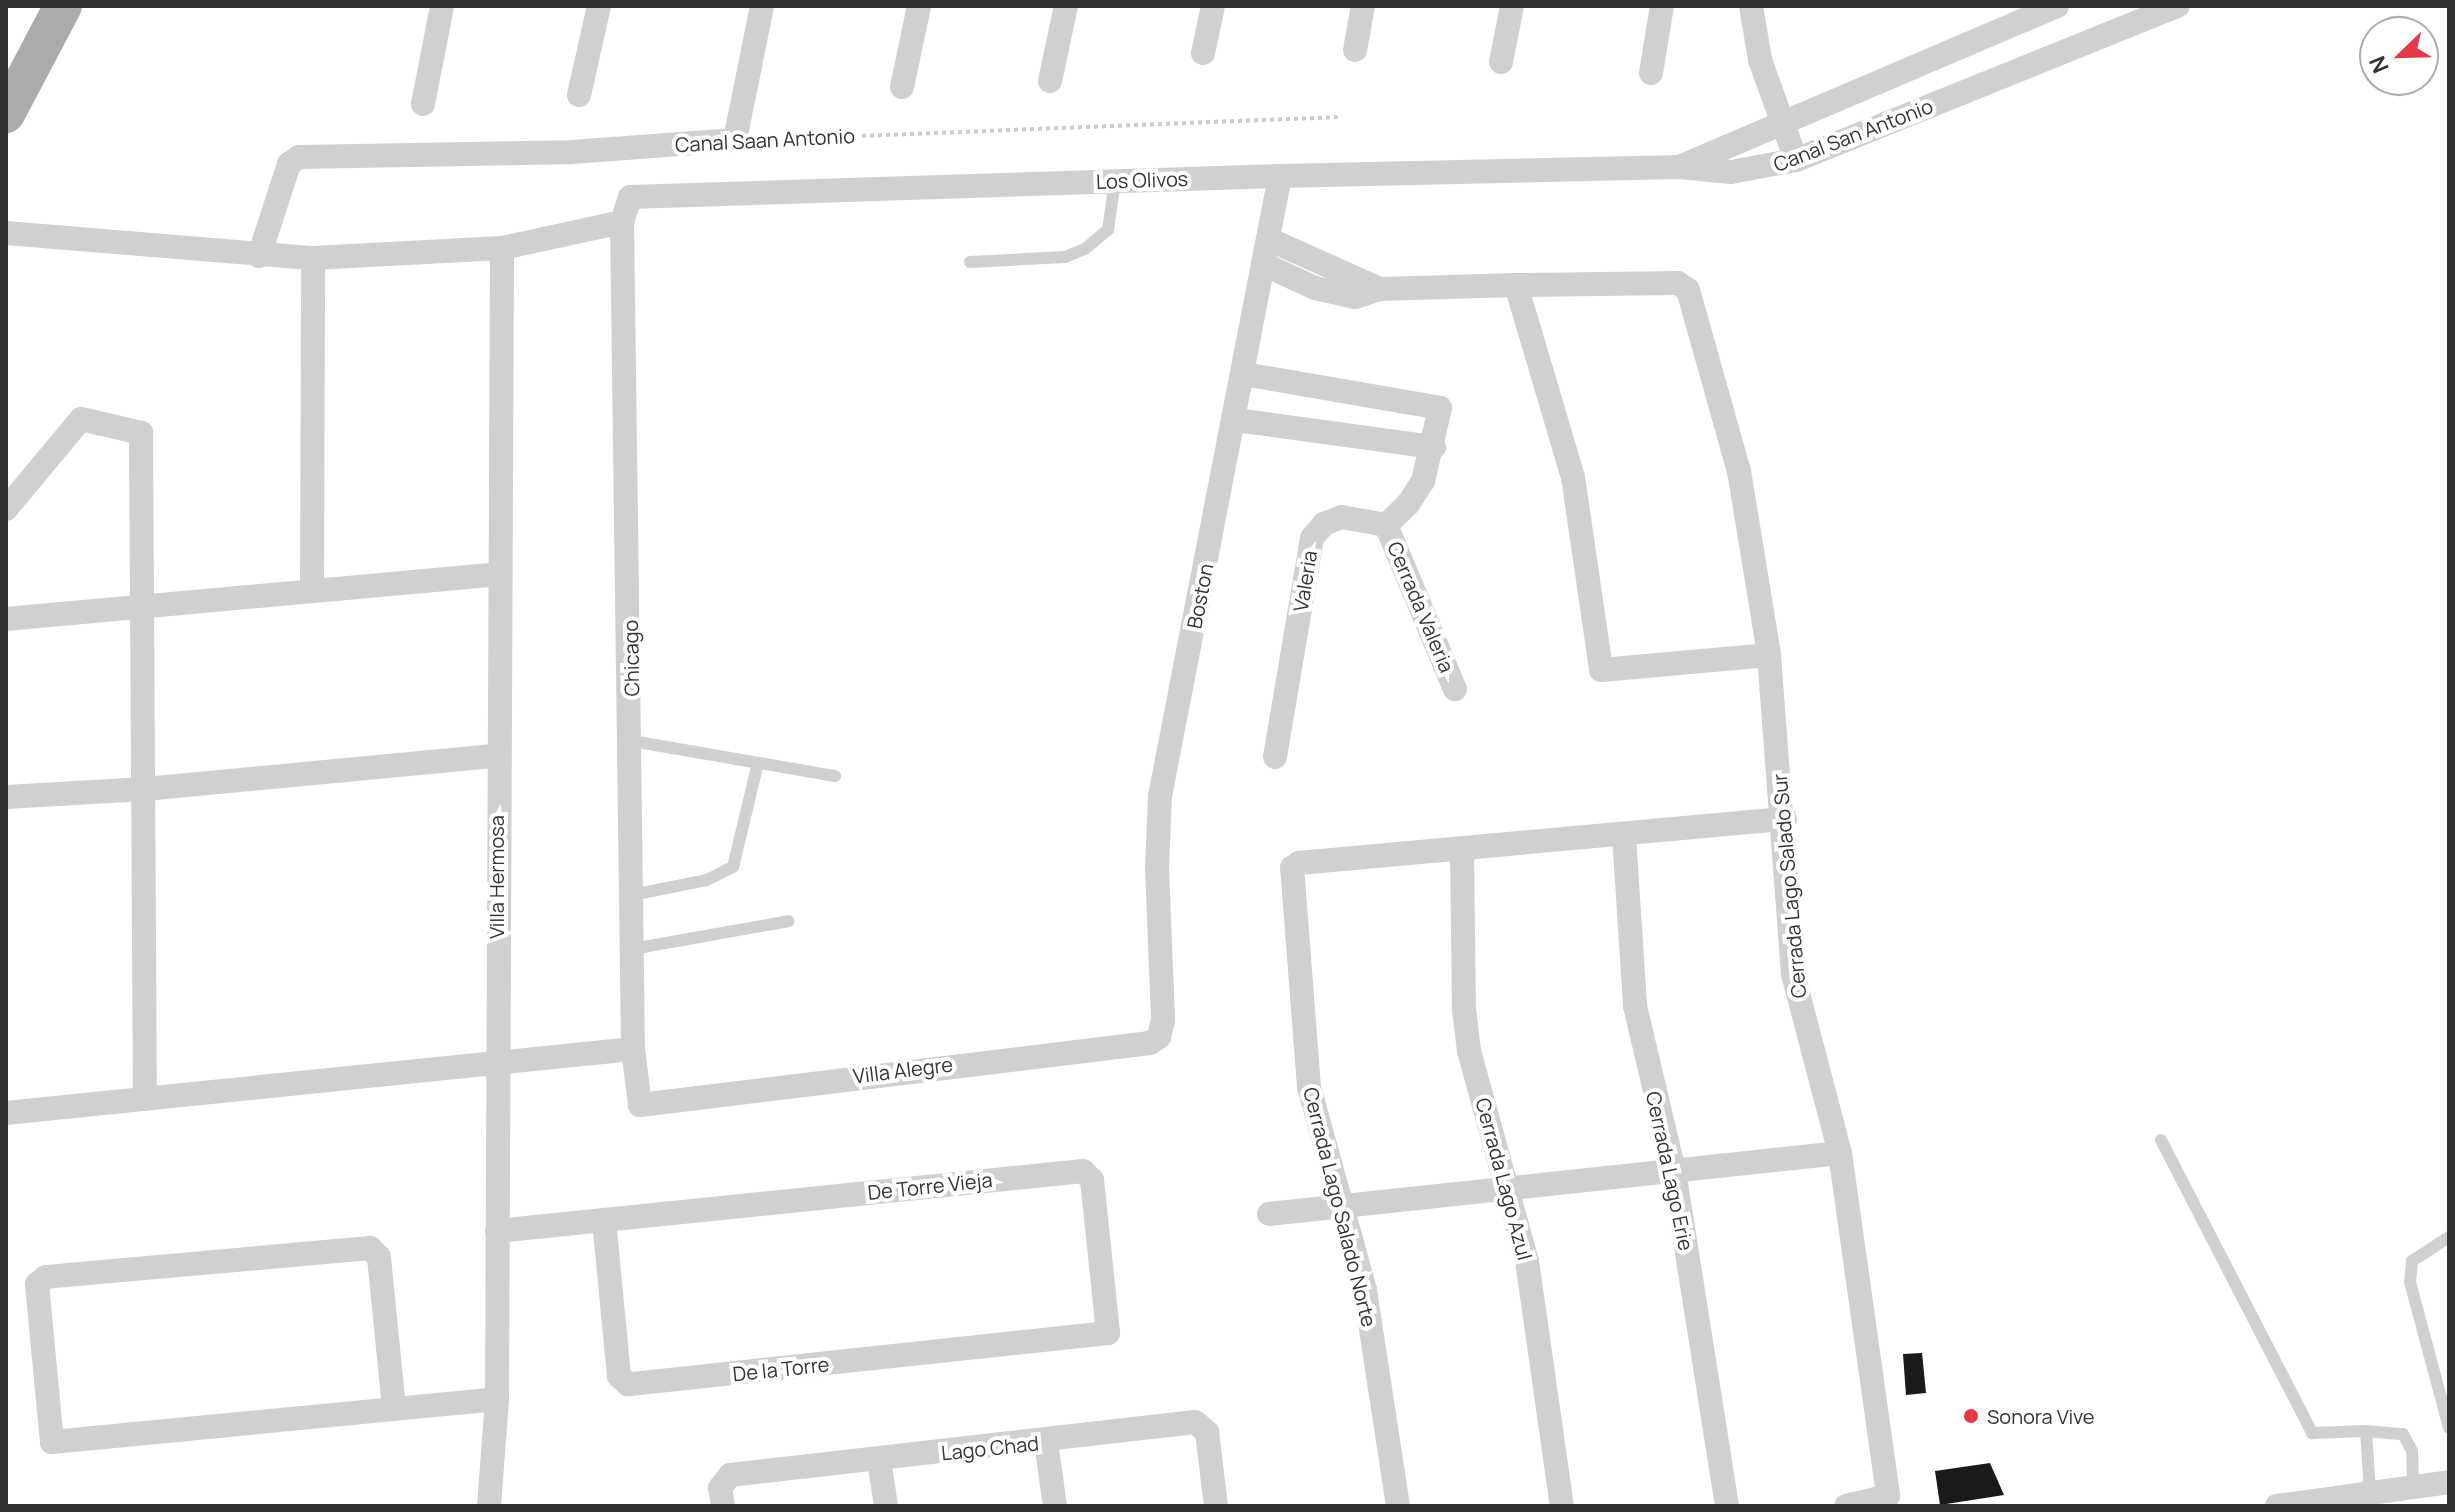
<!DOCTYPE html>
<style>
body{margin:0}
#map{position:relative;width:2455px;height:1512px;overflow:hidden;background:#fff;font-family:Manrope,sans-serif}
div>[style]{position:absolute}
.building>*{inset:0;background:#1a1a1a}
.path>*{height:4px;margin-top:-2px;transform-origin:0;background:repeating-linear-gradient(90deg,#cdcdcd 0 4px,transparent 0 8px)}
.lane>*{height:12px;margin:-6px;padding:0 6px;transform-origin:6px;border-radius:6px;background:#d0d0d0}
.street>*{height:24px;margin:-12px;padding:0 12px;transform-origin:12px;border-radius:12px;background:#d0d0d0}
.primary>*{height:38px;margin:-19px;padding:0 19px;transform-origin:19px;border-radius:19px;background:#ababab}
.dots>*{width:22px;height:22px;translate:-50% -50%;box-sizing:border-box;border:4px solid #fff;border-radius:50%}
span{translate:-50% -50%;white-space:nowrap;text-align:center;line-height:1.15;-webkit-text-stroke:8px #fff;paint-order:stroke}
.street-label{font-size:20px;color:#333}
.poi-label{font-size:20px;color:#333}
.left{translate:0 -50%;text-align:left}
.frame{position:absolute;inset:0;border:8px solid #333;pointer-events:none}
.north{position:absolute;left:2359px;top:16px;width:80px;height:80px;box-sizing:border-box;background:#fff;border:2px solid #adadad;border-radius:50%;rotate:247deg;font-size:22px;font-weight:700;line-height:32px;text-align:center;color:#333}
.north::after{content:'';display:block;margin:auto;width:28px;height:36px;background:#e63946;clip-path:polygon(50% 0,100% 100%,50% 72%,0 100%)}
</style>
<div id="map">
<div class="building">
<div style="clip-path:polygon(1922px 1353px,1926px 1393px,1906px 1395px,1903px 1354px)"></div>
<div style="clip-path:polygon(1990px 1463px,2004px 1495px,1940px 1505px,1935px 1471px)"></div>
</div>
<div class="path">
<div style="left:758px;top:140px;width:581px;rotate:-2.27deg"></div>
</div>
<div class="lane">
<div style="left:970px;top:262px;width:95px;rotate:-3deg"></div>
<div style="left:1065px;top:257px;width:22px;rotate:-22deg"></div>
<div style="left:1085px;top:249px;width:30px;rotate:-40deg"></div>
<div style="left:1108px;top:230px;width:49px;rotate:-81.9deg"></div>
<div style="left:632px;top:741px;width:206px;rotate:9.8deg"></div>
<div style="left:632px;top:895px;width:76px;rotate:-11.3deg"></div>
<div style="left:707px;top:880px;width:29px;rotate:-27deg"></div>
<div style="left:733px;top:867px;width:107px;rotate:-76.5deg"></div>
<div style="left:632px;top:949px;width:159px;rotate:-10.1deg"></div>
<div style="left:2161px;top:1140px;width:330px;rotate:62.7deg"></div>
<div style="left:2312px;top:1433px;width:54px;rotate:-2.1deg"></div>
<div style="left:2449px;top:1237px;width:44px;rotate:147deg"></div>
<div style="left:2412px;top:1261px;width:21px;rotate:95deg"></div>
<div style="left:2410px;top:1282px;width:151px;rotate:75deg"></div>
<div style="left:2370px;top:1493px;width:62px;rotate:-93.7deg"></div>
<div style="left:2366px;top:1431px;width:37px;rotate:5deg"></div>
<div style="left:2403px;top:1434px;width:19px;rotate:62deg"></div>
<div style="left:2412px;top:1451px;width:36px;rotate:88deg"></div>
</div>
<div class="street">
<div style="left:1751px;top:6px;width:55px;rotate:80.5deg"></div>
<div style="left:1760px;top:60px;width:106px;rotate:70.2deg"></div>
<div style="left:2057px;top:6px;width:410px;rotate:156.9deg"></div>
<div style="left:1680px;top:167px;width:51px;rotate:5.6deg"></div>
<div style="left:1731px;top:172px;width:66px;rotate:-10.5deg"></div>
<div style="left:1796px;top:160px;width:412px;rotate:-22deg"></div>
<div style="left:1355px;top:50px;width:45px;rotate:-79.7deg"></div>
<div style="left:1203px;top:53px;width:48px;rotate:-78deg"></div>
<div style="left:1501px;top:62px;width:57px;rotate:-78.9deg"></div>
<div style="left:1651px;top:73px;width:68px;rotate:-80.7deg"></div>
<div style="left:1050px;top:81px;width:77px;rotate:-78deg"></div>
<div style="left:902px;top:87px;width:83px;rotate:-78.1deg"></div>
<div style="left:579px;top:95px;width:91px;rotate:-77.3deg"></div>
<div style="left:423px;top:104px;width:100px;rotate:-79deg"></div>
<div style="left:1280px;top:176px;width:632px;rotate:100.95deg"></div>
<div style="left:1160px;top:796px;width:72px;rotate:92.4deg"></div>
<div style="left:1157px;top:868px;width:152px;rotate:87.7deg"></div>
<div style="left:1163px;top:1020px;width:17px;rotate:103deg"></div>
<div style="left:1159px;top:1037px;width:11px;rotate:146deg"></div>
<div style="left:1150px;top:1043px;width:514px;rotate:173.07deg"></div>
<div style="left:640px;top:1105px;width:56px;rotate:-97.1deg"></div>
<div style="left:633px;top:1049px;width:827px;rotate:-90.76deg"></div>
<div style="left:622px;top:222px;width:26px;rotate:-72deg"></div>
<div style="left:630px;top:197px;width:650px;rotate:-1.85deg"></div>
<div style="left:1280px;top:176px;width:400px;rotate:-1.3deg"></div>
<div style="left:6px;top:233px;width:308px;rotate:4.7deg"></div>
<div style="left:313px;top:258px;width:189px;rotate:-3deg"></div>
<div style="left:502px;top:248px;width:123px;rotate:-12.2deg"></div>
<div style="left:1268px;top:239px;width:123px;rotate:24.1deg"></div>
<div style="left:259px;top:256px;width:97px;rotate:-71.9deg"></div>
<div style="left:289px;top:164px;width:12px;rotate:-35deg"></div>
<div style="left:299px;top:157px;width:273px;rotate:-1deg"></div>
<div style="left:572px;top:152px;width:163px;rotate:-4.2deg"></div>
<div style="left:735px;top:140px;width:137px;rotate:-78.6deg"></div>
<div style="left:1263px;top:264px;width:57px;rotate:24.8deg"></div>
<div style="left:1315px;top:288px;width:41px;rotate:12.7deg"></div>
<div style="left:1355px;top:297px;width:26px;rotate:-18deg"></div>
<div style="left:1380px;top:289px;width:136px;rotate:-1.7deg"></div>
<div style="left:1516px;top:285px;width:162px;rotate:-0.7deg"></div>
<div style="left:1678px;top:283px;width:12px;rotate:35deg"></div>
<div style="left:1688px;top:290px;width:188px;rotate:74.3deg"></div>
<div style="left:1739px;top:471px;width:186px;rotate:80.7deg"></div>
<div style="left:1769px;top:655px;width:320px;rotate:85.7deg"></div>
<div style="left:1793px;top:974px;width:185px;rotate:75.3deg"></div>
<div style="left:1840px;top:1153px;width:346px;rotate:82deg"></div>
<div style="left:1888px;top:1496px;width:43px;rotate:166.6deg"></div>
<div style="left:1516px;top:285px;width:200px;rotate:73.5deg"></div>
<div style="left:1573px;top:477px;width:195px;rotate:81.7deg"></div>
<div style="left:1601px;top:670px;width:169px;rotate:-5.1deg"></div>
<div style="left:1244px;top:374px;width:199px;rotate:9.8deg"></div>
<div style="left:1440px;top:408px;width:75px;rotate:103.1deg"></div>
<div style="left:1423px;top:481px;width:27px;rotate:123deg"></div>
<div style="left:1408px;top:504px;width:30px;rotate:136deg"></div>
<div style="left:1386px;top:525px;width:45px;rotate:-169.7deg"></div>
<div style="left:1342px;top:517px;width:19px;rotate:159deg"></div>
<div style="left:1324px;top:524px;width:18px;rotate:131deg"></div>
<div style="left:1312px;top:538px;width:222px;rotate:99.6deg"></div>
<div style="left:1236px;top:420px;width:200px;rotate:7.8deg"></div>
<div style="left:6px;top:509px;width:117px;rotate:-50.2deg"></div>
<div style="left:81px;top:419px;width:62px;rotate:13.1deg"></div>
<div style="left:141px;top:433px;width:666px;rotate:89.66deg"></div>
<div style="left:1386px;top:525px;width:178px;rotate:67.2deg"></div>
<div style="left:312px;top:590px;width:332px;rotate:-89.8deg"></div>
<div style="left:6px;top:619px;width:494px;rotate:-5.2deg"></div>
<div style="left:6px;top:797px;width:139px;rotate:-3.3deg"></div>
<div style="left:145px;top:789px;width:353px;rotate:-5.4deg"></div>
<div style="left:1624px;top:835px;width:171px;rotate:86.3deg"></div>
<div style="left:1635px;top:1006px;width:170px;rotate:76.7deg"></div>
<div style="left:1674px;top:1171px;width:339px;rotate:81deg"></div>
<div style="left:1462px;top:851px;width:158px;rotate:89.3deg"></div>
<div style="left:1464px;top:1009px;width:42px;rotate:83.2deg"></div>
<div style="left:1469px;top:1051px;width:218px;rotate:74.6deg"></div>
<div style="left:1527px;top:1261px;width:247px;rotate:81.9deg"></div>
<div style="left:6px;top:1113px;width:630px;rotate:-5.83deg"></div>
<div style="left:1269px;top:1214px;width:574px;rotate:-6.1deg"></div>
<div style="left:497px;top:1231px;width:589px;rotate:-5.85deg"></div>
<div style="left:1083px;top:1171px;width:13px;rotate:45deg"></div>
<div style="left:1092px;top:1180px;width:154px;rotate:84deg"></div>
<div style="left:1108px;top:1333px;width:483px;rotate:173.9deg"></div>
<div style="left:628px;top:1384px;width:12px;rotate:-138deg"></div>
<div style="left:619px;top:1376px;width:157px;rotate:-95.5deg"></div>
<div style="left:394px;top:1408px;width:152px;rotate:-95.7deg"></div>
<div style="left:379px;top:1257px;width:13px;rotate:-135deg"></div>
<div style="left:370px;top:1248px;width:325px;rotate:174.9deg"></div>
<div style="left:46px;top:1277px;width:11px;rotate:142deg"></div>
<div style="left:37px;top:1284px;width:159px;rotate:84.6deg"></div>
<div style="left:52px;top:1442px;width:447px;rotate:-5.5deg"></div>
<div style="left:1046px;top:1442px;width:65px;rotate:82deg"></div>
<div style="left:879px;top:1460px;width:47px;rotate:81.3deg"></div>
<div style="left:489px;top:1506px;width:107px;rotate:-85.7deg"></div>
<div style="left:497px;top:1399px;width:1151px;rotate:-89.75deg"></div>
<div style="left:723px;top:1506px;width:18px;rotate:-99deg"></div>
<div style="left:720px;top:1488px;width:16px;rotate:-52deg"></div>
<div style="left:730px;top:1475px;width:468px;rotate:-6.5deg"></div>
<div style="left:1195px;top:1422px;width:16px;rotate:40deg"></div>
<div style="left:1207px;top:1432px;width:75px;rotate:83.1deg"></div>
<div style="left:1398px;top:1506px;width:219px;rotate:-98.7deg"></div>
<div style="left:1365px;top:1290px;width:211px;rotate:-105.4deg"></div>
<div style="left:1309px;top:1087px;width:220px;rotate:-94.4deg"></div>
<div style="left:1292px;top:868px;width:9px;rotate:-36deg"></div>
<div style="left:1299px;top:863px;width:488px;rotate:-5.2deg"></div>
<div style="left:2277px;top:1506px;width:174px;rotate:-7.9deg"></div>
</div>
<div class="primary">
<div style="left:6px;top:114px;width:122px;rotate:-62.2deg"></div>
</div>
<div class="dots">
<div style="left:1971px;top:1416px;background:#e63946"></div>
</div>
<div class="street-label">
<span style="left:1853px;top:135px;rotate:-21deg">Canal San Antonio</span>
<span style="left:765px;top:140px;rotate:-3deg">Canal Saan Antonio</span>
<span style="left:1142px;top:180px;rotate:-2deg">Los Olivos</span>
<span style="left:1305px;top:581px;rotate:-81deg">Valeria</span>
<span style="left:1200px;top:596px;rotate:-79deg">Boston</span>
<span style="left:1421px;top:607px;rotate:67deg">Cerrada Valeria</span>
<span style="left:631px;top:658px;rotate:-91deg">Chicago</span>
<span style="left:496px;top:877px;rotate:-90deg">Villa Hermosa</span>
<span style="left:1789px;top:886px;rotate:-95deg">Cerrada Lago Salado Sur</span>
<span style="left:903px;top:1070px;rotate:-7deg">Villa Alegre</span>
<span style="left:1670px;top:1171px;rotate:78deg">Cerrada Lago Erie</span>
<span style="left:1504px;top:1179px;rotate:75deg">Cerrada Lago Azul</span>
<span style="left:930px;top:1186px;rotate:-6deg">De Torre Vieja</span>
<span style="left:1340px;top:1207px;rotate:76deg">Cerrada Lago Salado Norte</span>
<span style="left:781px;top:1369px;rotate:-6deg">De la Torre</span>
<span style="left:990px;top:1448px;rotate:-6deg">Lago Chad</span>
</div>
<div class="poi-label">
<span class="left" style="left:1987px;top:1416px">Sonora Vive</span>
</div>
<div class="frame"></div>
<div class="north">N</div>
</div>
